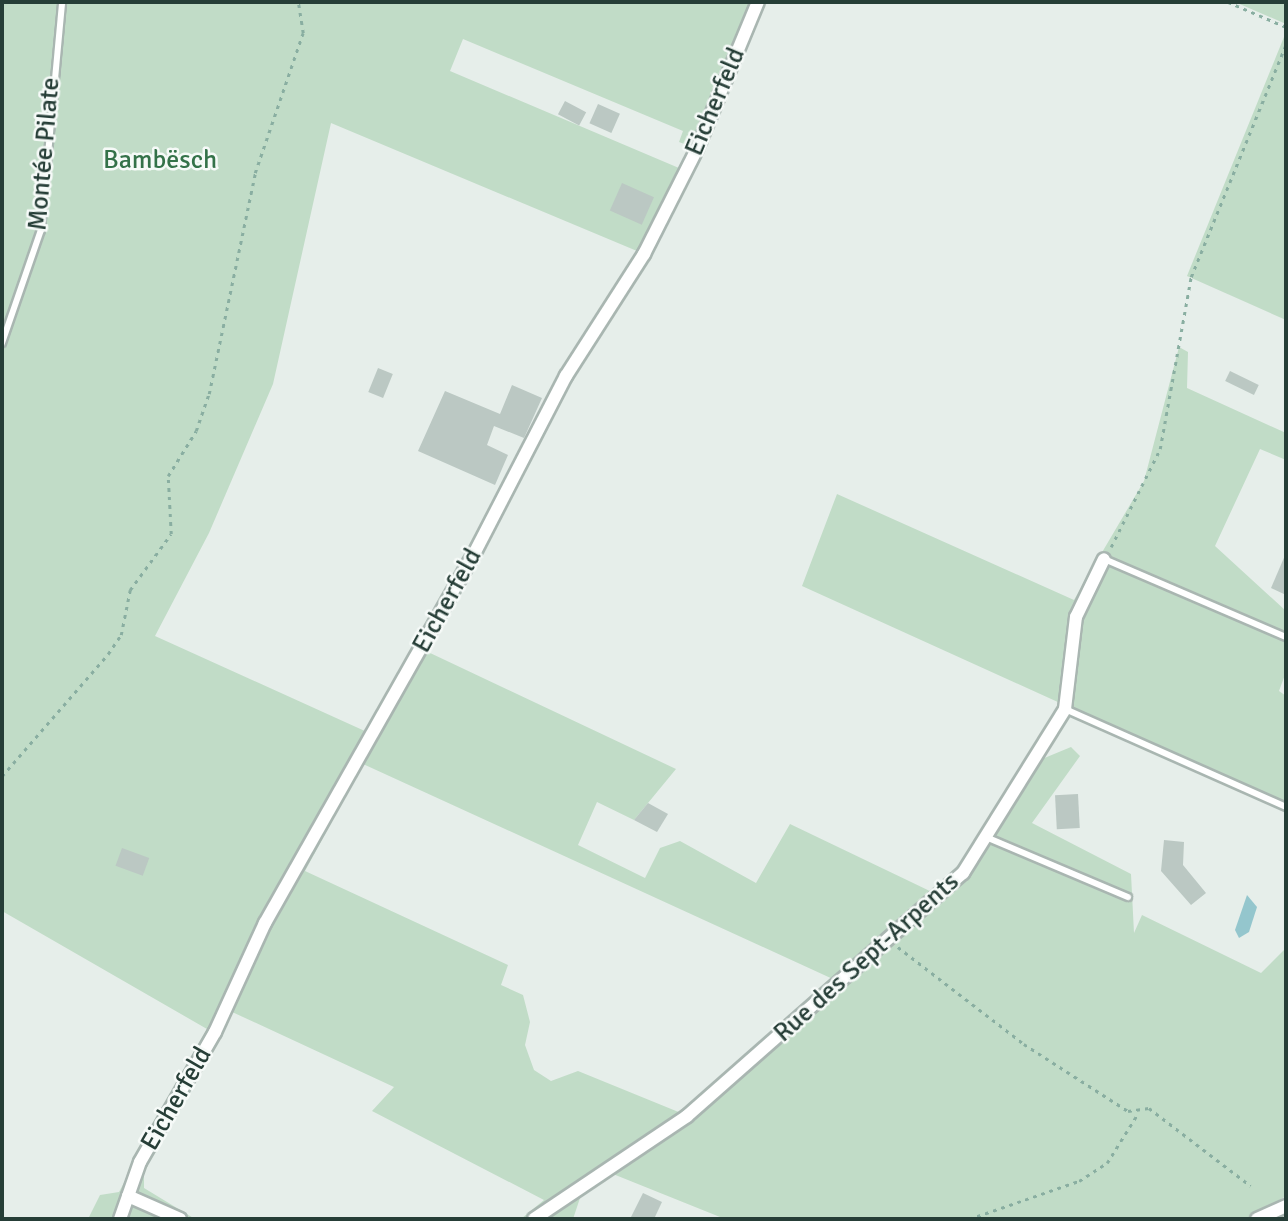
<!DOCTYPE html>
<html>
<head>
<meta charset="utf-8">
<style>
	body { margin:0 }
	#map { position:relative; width:1288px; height:1221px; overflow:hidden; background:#e6eeea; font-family:Signika,sans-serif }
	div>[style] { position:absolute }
	.green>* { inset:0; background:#c1dcc7 }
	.water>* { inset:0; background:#94c6cd }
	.building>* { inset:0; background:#bbc8c3; transform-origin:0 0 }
	.path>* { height:2.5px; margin-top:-1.25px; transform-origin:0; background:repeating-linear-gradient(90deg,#89aea1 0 3.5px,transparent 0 8.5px) }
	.roads { filter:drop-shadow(2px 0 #a9b6b1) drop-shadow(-2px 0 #a9b6b1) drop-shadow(0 2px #a9b6b1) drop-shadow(0 -2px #a9b6b1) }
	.service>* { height:6px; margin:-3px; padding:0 3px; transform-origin:3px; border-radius:3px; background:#fff }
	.minor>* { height:12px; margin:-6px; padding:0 6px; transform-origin:6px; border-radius:6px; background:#fff }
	span { translate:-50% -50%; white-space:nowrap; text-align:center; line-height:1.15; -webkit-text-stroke:5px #f6faf8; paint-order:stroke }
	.street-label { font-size:26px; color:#263e37 }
	.park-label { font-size:26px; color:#347249 }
	.frame { position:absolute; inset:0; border:4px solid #263e37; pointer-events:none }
</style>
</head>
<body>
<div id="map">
	<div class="green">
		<div style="clip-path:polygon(evenodd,2px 2px,765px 2px,699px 160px,650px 257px,568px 385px,428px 652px,676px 769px,634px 820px,597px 802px,578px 845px,645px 878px,660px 848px,680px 841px,756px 883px,790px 824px,934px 893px,959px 870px,1051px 727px,1060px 703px,802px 586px,837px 494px,1074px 600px,1144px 481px,1179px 347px,1188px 352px,1187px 388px,1286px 433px,1286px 460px,1260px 449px,1215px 546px,1286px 611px,1286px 672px,1279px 691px,1286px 696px,1286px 807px,1070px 711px,1042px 759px,1071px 747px,1080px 756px,1032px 823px,1131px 874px,1134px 933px,1142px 915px,1261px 973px,1286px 948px,1286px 1196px,1247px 1219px,725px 1219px,603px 1170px,585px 1183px,573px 1219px,521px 1219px,544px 1200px,372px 1111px,394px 1087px,230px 1011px,206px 1064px,144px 1163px,144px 1188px,195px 1219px,88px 1219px,100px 1195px,119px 1192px,207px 1029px,2px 911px,2px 2px,463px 39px,683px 131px,679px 142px,697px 149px,686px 171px,450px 71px,463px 39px,2px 2px,331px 123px,637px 251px,560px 373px,565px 376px,474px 554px,367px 732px,155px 636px,209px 533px,273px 384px,331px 123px,2px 2px,363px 764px,835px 980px,681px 1113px,578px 1071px,551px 1081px,534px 1070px,525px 1045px,530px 1022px,523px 995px,501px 985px,508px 965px,305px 871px,363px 764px)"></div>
		<div style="clip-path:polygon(1235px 2px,1286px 2px,1286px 24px)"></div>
		<div style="clip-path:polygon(1286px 32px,1286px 320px,1187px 276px)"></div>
	</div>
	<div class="water">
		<div style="clip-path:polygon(1247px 895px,1257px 907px,1249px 932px,1239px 938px,1235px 930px)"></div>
	</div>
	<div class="building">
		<div style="left:565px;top:101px;width:24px;height:15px;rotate:28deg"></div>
		<div style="left:598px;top:104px;width:24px;height:21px;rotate:24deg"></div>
		<div style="left:622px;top:183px;width:35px;height:30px;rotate:24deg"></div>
		<div style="left:378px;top:368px;width:16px;height:26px;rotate:22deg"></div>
		<div style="left:1230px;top:371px;width:32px;height:11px;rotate:26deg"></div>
		<div style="clip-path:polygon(512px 385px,542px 398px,524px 438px,494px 426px,487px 445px,508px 455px,495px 485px,418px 451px,445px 391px,500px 414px)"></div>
		<div style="clip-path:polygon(1286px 553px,1286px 595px,1271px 588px)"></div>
		<div style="left:1078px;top:794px;width:34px;height:23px;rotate:87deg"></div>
		<div style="clip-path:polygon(648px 803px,668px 814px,657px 832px,634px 820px)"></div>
		<div style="clip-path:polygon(1164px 840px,1184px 842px,1183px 865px,1206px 893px,1191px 905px,1161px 871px)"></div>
		<div style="left:122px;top:848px;width:29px;height:19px;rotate:20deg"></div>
		<div style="clip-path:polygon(643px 1193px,662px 1202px,654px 1219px,630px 1219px)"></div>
	</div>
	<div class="path">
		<div style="left:1228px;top:2px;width:63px;rotate:23.3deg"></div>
		<div style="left:1111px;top:547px;width:110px;rotate:-63.4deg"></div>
		<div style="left:1160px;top:449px;width:175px;rotate:-79.8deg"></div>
		<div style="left:1191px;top:277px;width:252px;rotate:-67.8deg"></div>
		<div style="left:2px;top:776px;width:162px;rotate:-49deg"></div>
		<div style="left:108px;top:654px;width:23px;rotate:-56deg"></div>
		<div style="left:121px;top:635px;width:46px;rotate:-78.7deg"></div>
		<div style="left:130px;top:590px;width:69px;rotate:-53.8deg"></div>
		<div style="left:171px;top:534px;width:58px;rotate:-93deg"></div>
		<div style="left:168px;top:476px;width:53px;rotate:-58.1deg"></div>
		<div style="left:196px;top:431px;width:39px;rotate:-71deg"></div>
		<div style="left:209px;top:394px;width:226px;rotate:-78.2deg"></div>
		<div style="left:255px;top:173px;width:148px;rotate:-71.1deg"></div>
		<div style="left:303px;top:33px;width:31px;rotate:-99deg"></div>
		<div style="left:898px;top:947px;width:159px;rotate:37.6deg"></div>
		<div style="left:1024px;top:1044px;width:124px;rotate:32.8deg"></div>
		<div style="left:1128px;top:1111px;width:21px;rotate:-8deg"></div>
		<div style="left:1149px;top:1108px;width:128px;rotate:37.4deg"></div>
		<div style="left:969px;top:1219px;width:116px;rotate:-19.1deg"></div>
		<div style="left:1079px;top:1181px;width:33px;rotate:-33deg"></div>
		<div style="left:1107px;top:1163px;width:57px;rotate:-58deg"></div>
	</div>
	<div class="roads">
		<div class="service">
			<div style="left:2px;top:343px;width:120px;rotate:-71deg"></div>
			<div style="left:41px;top:230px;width:229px;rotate:-84.7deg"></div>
			<div style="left:1104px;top:559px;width:198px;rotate:23.2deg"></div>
			<div style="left:1065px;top:709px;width:242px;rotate:23.9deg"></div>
			<div style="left:988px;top:838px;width:152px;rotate:22.9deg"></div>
		</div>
		<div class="minor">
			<div style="left:128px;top:1196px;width:57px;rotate:23.9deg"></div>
			<div style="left:120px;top:1219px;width:60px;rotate:-70.7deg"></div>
			<div style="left:140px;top:1162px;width:150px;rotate:-60deg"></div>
			<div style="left:215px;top:1032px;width:120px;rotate:-65.4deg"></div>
			<div style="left:265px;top:923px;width:422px;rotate:-60.5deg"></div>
			<div style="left:473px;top:556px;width:203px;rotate:-62.7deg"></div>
			<div style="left:566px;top:376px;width:145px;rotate:-57.4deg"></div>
			<div style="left:644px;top:254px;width:118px;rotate:-63.2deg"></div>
			<div style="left:697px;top:149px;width:159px;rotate:-67.5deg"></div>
			<div style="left:534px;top:1219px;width:184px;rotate:-33.9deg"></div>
			<div style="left:687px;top:1116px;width:368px;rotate:-41.4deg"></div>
			<div style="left:963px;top:873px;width:193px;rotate:-58.1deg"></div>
			<div style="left:1065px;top:709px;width:93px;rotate:-83.2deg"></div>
			<div style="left:1076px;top:617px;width:64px;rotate:-64.2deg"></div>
			<div style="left:1257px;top:1219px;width:32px;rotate:-24deg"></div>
		</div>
	</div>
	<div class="street-label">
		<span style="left:716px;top:102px;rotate:-67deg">Eicherfeld</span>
		<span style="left:45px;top:154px;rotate:-85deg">Montée Pilate</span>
		<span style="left:448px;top:601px;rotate:-61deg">Eicherfeld</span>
		<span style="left:867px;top:958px;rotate:-42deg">Rue des Sept-Arpents</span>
		<span style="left:177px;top:1099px;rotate:-60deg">Eicherfeld</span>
	</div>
	<div class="park-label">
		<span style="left:160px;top:161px">Bambësch</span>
	</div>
	<div class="frame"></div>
</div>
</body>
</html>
